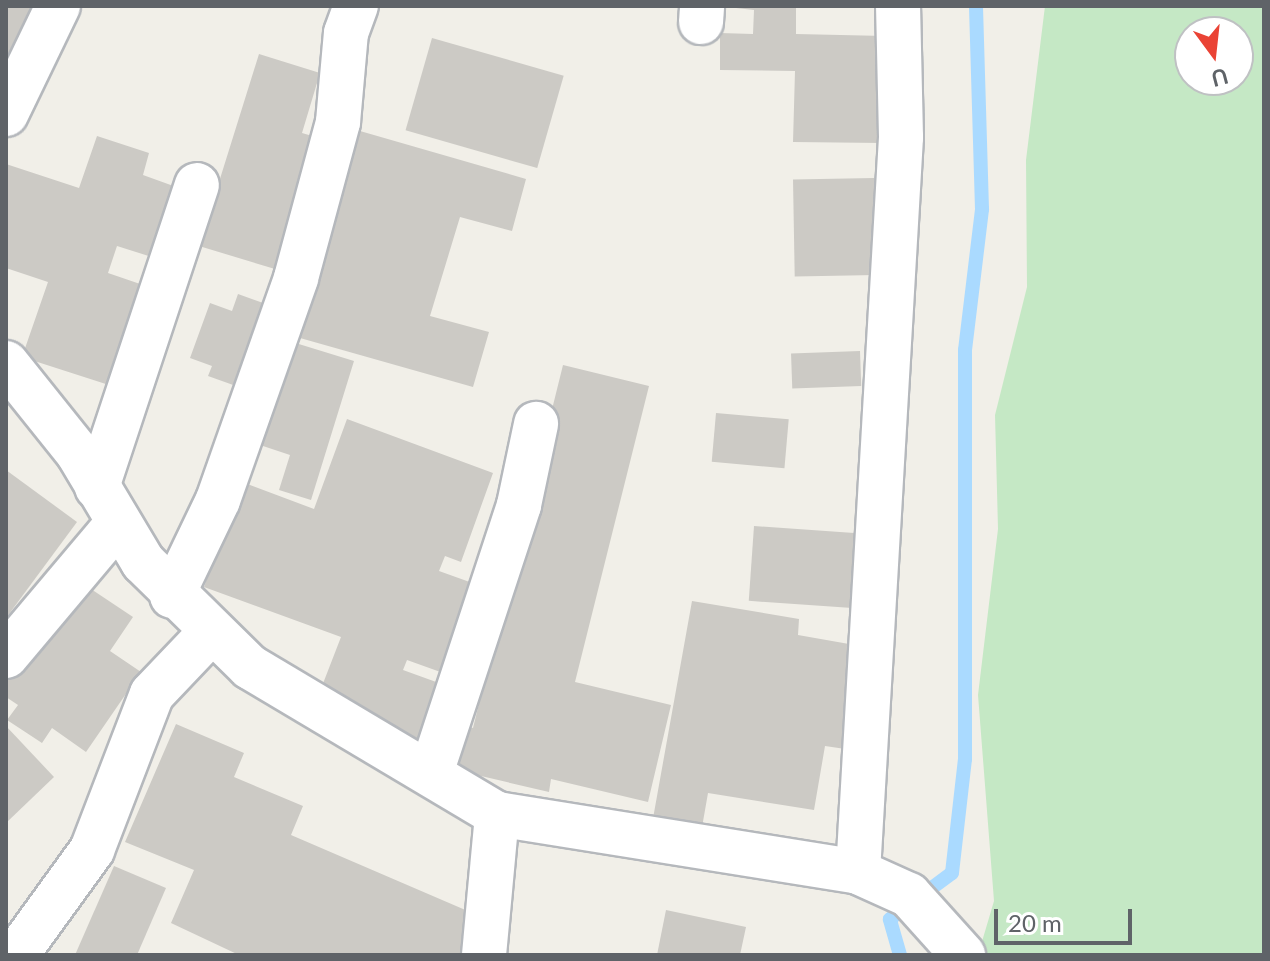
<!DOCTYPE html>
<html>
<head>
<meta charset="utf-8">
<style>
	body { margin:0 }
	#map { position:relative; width:1270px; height:961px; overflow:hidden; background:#f1efe8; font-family:Lato,sans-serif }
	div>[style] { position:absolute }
	.green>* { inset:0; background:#c5e8c5 }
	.stream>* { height:14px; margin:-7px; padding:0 7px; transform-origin:7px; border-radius:7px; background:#aadaff }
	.building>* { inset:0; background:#cccac5; transform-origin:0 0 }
	.roads { filter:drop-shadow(2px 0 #b5b8bc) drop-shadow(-2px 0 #b5b8bc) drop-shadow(0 2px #b5b8bc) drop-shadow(0 -2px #b5b8bc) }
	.minor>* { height:44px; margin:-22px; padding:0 22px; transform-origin:22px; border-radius:22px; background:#fff }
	span { translate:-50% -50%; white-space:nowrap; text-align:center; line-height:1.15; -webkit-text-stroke:7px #fff; paint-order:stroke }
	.frame { position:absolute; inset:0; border:8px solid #5f6368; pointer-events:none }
	.north { position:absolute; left:1174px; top:16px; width:80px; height:80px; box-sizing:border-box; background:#fff; border:2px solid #bfc1c3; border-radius:50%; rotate:165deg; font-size:22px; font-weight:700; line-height:32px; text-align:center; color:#5f6368 }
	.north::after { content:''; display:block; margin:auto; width:28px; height:36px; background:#ea4335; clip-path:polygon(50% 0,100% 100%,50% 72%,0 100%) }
	.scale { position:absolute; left:994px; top:909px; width:138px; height:36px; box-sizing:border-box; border:4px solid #5f6368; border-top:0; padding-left:10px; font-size:24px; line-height:28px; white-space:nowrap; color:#5f6368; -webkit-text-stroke:6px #fff; paint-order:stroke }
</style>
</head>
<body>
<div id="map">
	<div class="green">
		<div style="clip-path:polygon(evenodd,1045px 6px,1264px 6px,1264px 955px,978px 955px,994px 901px,978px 695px,998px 529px,995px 415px,1027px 287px,1026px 160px,1045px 6px,1190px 32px,1238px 32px,1238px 80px,1190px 80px,1190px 32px)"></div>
	</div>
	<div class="stream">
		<div style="left:900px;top:955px;width:37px;rotate:-106deg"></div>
		<div style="left:890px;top:919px;width:77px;rotate:-36.6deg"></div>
		<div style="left:952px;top:873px;width:115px;rotate:-83.5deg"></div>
		<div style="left:965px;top:759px;width:409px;rotate:-90deg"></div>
		<div style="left:965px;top:350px;width:142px;rotate:-83.1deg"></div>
		<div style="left:982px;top:209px;width:203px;rotate:-91.7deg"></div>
	</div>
	<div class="building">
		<div style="clip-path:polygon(6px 6px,40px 6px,6px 75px)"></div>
		<div style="clip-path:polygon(718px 6px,796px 6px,796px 34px,885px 36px,882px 143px,793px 142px,795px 71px,720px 70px,720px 33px,753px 34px,754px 10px)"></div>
		<div style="left:432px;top:38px;width:137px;height:96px;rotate:16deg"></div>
		<div style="clip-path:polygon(259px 54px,320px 73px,302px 133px,326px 140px,285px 272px,199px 246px)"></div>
		<div style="clip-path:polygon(360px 131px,526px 179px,512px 231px,460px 217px,430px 316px,489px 332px,473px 387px,300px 338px)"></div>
		<div style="clip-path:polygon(97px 136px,149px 153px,143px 175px,179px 188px,155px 258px,117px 246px,108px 273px,146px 286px,112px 386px,22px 357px,48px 282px,6px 268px,6px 164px,79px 188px)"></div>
		<div style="left:874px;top:178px;width:97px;height:81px;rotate:89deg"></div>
		<div style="clip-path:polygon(238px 294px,280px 309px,250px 391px,208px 376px,212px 366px,190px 358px,210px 303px,232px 311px)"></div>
		<div style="clip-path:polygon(289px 341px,354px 361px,311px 500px,279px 490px,290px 455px,257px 444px)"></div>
		<div style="left:860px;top:351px;width:35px;height:69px;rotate:88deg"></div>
		<div style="clip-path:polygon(563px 365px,649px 386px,575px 682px,671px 705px,648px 802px,551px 779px,549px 792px,451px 769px,461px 725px,473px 728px)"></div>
		<div style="left:716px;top:413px;width:73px;height:49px;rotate:5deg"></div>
		<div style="clip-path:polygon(347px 419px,493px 473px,461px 562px,445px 556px,439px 571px,478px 585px,446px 674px,407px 660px,403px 670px,450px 687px,426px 751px,317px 699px,341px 637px,204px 587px,242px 482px,314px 509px)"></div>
		<div style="clip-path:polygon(6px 470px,77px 522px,6px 618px)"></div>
		<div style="left:754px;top:526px;width:111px;height:75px;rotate:4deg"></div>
		<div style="clip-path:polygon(88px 587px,133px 617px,110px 651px,141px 672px,86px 752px,52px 728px,42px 743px,7px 720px,18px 705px,6px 697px,6px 682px,54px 612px,65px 620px)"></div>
		<div style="clip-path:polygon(692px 601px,799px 619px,798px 635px,866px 647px,859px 751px,825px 746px,814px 810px,708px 793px,701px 833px,652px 824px)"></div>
		<div style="clip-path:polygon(176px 724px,244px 753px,234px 777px,303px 806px,291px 835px,484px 918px,468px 955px,239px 955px,171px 923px,194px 870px,125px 842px)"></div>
		<div style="clip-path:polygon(6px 726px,54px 777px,6px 823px)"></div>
		<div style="clip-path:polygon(114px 866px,166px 888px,137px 955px,75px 955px)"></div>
		<div style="clip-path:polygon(666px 910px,746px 927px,740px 955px,657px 955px)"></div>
	</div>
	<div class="roads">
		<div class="minor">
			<div style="left:701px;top:22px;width:16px;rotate:-86deg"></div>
			<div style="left:6px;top:114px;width:120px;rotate:-64.3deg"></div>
			<div style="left:6px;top:363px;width:115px;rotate:51.3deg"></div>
			<div style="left:78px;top:453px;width:127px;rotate:59.2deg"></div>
			<div style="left:143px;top:562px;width:150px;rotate:44.5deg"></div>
			<div style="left:250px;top:667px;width:287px;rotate:30.8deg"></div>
			<div style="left:497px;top:814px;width:366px;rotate:9.1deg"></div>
			<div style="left:858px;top:872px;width:56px;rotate:24.3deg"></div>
			<div style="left:909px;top:895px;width:81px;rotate:48deg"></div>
			<div style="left:97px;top:487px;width:318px;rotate:-71.7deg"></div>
			<div style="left:172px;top:596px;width:106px;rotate:-64.4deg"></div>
			<div style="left:218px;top:500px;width:235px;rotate:-70.6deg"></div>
			<div style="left:296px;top:278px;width:162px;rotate:-74.9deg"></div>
			<div style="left:338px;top:122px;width:89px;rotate:-84.9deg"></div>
			<div style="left:346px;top:33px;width:29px;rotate:-70deg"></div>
			<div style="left:6px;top:656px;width:172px;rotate:-49.9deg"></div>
			<div style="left:432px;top:770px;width:279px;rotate:-71.8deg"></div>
			<div style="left:519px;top:505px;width:83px;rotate:-78.1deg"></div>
			<div style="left:858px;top:872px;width:736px;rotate:-86.65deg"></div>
			<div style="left:901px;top:137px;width:131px;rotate:-91.3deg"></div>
			<div style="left:16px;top:955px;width:130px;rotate:-54.1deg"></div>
			<div style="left:92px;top:850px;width:167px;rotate:-69deg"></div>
			<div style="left:152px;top:694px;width:84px;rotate:-46.4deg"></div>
			<div style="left:484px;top:955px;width:142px;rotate:-84.7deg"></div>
		</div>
	</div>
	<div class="frame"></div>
	<div class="north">U</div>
	<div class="scale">20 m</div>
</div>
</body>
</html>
